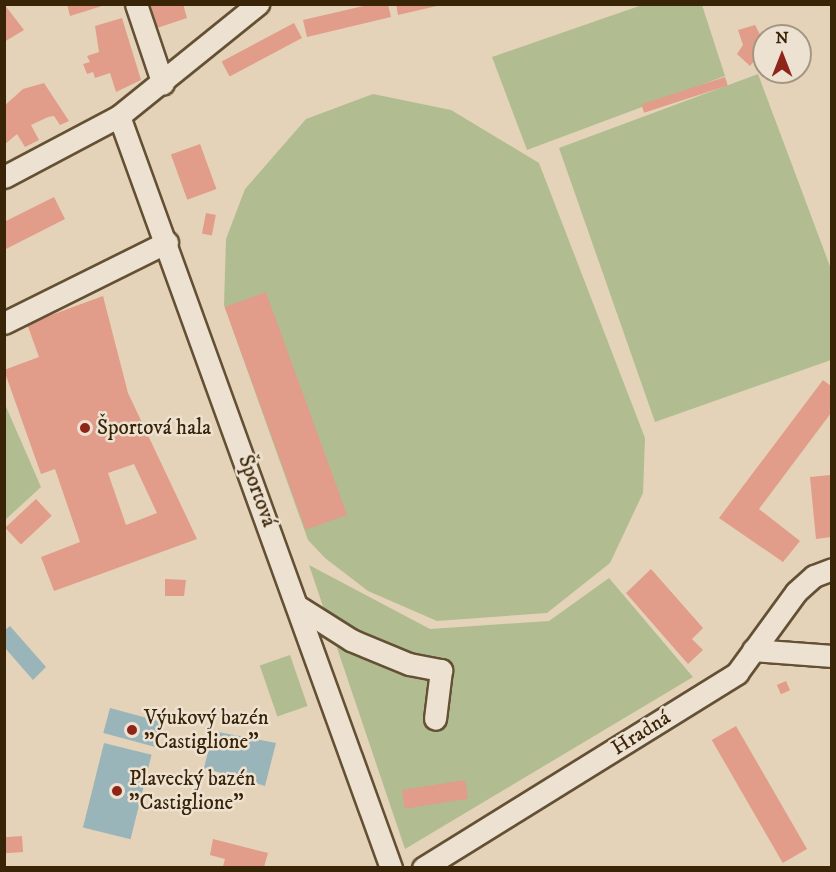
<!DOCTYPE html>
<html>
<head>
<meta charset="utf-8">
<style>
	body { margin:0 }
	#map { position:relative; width:836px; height:872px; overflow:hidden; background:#e4d3b8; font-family:"IM FELL DW Pica",serif }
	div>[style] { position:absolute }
	.green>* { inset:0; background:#b1bd91; transform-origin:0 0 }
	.water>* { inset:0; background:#9ab5ba; transform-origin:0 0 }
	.building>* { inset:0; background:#e19c8a; transform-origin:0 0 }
	.roads { filter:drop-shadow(2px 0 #645034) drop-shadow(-2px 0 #645034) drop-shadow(0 2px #645034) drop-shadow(0 -2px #645034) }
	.minor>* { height:21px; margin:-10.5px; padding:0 10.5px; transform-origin:10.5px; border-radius:10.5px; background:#ede2d1 }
	.dots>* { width:16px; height:16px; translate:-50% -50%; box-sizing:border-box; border:3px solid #ede2d1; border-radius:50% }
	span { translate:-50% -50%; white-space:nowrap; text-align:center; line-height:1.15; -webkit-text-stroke:5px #ede2d1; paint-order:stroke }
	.poi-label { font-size:21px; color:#392408 }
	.left { translate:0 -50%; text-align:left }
	.street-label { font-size:21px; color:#392408 }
	.frame { position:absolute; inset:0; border:6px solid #392408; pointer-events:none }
	.north { position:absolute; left:752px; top:24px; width:60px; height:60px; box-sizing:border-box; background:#ede2d1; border:2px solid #a59681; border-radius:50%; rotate:0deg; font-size:16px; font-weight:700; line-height:24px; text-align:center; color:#392408 }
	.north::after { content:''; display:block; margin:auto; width:21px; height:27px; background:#8f2418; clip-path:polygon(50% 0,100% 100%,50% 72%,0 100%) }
</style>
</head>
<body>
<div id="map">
	<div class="green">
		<div style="clip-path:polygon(642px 5px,702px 5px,725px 76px,527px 150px,492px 57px)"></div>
		<div style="clip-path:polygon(758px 74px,831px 269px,831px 360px,655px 422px,559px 148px)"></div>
		<div style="clip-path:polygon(373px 94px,451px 110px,539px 163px,645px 438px,643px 493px,610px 563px,547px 613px,437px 621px,368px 591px,325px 558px,308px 540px,224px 305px,226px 239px,245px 189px,306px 119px)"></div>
		<div style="clip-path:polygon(4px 402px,41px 487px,5px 520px,4px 520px)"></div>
		<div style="clip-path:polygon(309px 565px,430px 629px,549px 621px,609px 578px,693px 677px,405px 849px)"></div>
		<div style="left:290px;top:655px;width:54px;height:32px;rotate:71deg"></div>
	</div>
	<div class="water">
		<div style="clip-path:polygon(10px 626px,46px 667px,33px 680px,5px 648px,5px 630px)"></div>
		<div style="left:110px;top:708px;width:55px;height:26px;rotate:15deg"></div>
		<div style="clip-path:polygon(213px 731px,276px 743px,265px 786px,204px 768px)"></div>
		<div style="left:104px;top:743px;width:49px;height:87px;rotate:14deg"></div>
	</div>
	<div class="building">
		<div style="clip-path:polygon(4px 4px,24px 30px,4px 42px)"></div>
		<div style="clip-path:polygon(67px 4px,105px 4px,105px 5px,70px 16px)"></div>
		<div style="clip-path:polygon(150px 4px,183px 4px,187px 18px,157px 28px)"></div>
		<div style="clip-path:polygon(372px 4px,388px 4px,391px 17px,307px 37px,303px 20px)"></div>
		<div style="clip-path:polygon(396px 4px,441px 4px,441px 5px,398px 15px)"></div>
		<div style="clip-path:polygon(122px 18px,141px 80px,116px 92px,110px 73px,95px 78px,93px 72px,87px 74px,83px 64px,90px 62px,87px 56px,99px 52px,95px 26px)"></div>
		<div style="left:294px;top:23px;width:17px;height:82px;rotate:62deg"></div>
		<div style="clip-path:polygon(755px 25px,764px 42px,764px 61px,756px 59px,750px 66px,737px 54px,743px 45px,738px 30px)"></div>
		<div style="left:725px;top:77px;width:9px;height:88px;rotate:72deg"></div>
		<div style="clip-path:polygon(44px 83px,69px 121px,60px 125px,54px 116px,48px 117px,31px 125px,39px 140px,25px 147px,17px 134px,4px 145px,4px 106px,23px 89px)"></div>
		<div style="left:200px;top:144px;width:48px;height:31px;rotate:70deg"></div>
		<div style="clip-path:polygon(54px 197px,65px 219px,4px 250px,4px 222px)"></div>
		<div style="left:206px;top:213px;width:10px;height:21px;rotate:11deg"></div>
		<div style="left:266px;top:292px;width:237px;height:44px;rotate:70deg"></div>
		<div style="clip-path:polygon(evenodd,103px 296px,128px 393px,197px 539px,54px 591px,41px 557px,80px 542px,55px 469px,41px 474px,4px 370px,39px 357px,27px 324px,103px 296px,134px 464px,157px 513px,126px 525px,108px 473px,134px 464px)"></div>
		<div style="clip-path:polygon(823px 380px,831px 386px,831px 413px,759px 509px,800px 541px,783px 562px,719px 518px)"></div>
		<div style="clip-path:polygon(831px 475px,831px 537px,816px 539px,810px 477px)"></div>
		<div style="left:36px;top:499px;width:23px;height:42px;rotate:47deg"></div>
		<div style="clip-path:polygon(651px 569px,703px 628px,692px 639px,703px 650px,688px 664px,626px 593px)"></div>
		<div style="clip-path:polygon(165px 579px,186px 580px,184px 596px,165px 596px)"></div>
		<div style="left:786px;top:681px;width:10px;height:10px;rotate:66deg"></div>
		<div style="left:736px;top:726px;width:142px;height:28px;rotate:60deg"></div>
		<div style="left:465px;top:780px;width:19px;height:64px;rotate:81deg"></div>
		<div style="left:22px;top:836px;width:16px;height:18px;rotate:86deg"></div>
		<div style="clip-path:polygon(213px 839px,268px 853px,264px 867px,223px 867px,225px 859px,210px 855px)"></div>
	</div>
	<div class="roads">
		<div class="minor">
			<div style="left:136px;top:4px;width:84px;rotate:71.4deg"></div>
			<div style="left:119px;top:116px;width:800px;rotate:70.11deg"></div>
			<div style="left:4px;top:177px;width:130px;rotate:-27.9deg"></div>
			<div style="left:119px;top:116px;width:179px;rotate:-38.9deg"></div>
			<div style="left:4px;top:323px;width:182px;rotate:-26.4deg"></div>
			<div style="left:299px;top:607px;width:62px;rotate:32.4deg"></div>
			<div style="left:351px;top:640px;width:63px;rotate:22.5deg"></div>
			<div style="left:409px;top:664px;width:33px;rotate:11deg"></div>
			<div style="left:441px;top:670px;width:49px;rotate:97deg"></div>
			<div style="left:753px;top:650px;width:79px;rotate:4.3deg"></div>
			<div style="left:423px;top:868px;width:370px;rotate:-31.8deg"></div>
			<div style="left:737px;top:673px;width:100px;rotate:-53.9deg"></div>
			<div style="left:796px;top:592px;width:24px;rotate:-42deg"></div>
			<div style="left:814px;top:576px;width:19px;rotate:-21deg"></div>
		</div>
	</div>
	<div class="dots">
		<div style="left:85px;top:428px;background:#8f2418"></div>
		<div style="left:132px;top:730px;background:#8f2418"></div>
		<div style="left:117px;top:791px;background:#8f2418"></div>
	</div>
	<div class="poi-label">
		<span class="left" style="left:97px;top:428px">Športová hala</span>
		<span class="left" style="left:144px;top:730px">Výukový bazén<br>"Castiglione"</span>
		<span class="left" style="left:129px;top:791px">Plavecký bazén<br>"Castiglione"</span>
	</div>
	<div class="street-label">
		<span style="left:257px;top:491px;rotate:70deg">Športová</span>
		<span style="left:641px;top:733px;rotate:-32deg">Hradná</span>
	</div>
	<div class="frame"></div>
	<div class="north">N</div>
</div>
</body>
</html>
